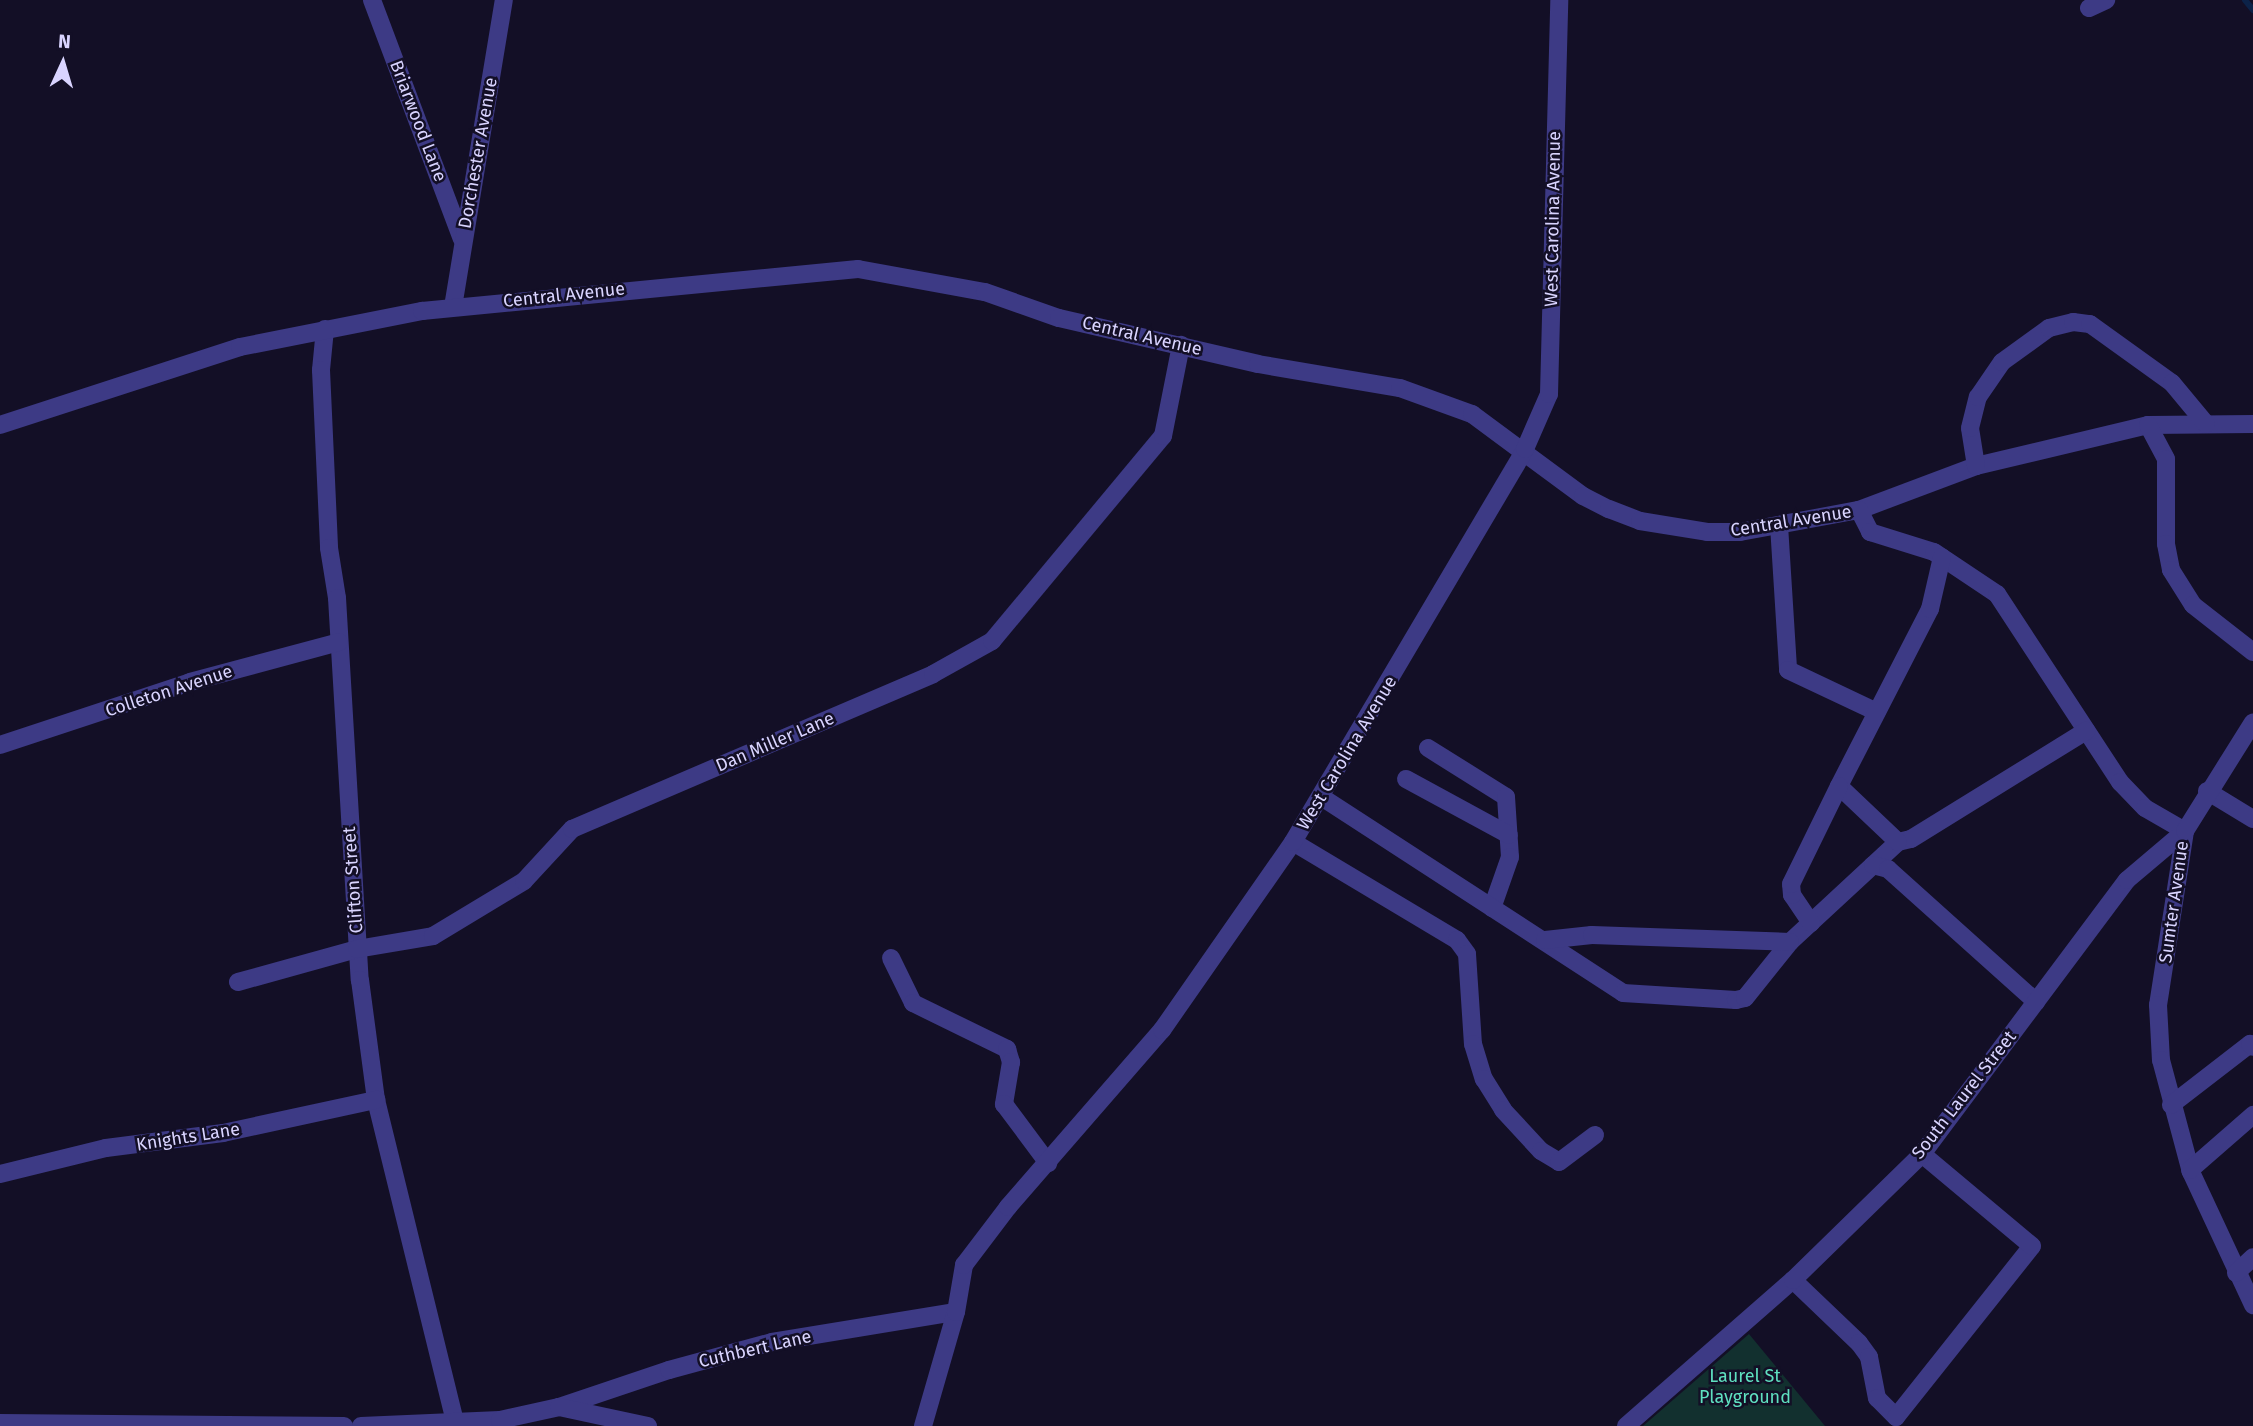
<!DOCTYPE html>
<html>
<head>
<meta charset="utf-8">
<style>
	body { margin:0 }
	#map { position:relative; width:2253px; height:1426px; overflow:hidden; background:#130f26; font-family:"Fira Sans",sans-serif }
	div>[style] { position:absolute }
	.green>* { inset:0; background:#12302f }
	.stream>* { height:6px; margin:-3px; padding:0 3px; transform-origin:3px; border-radius:3px; background:#0c2248 }
	.minor>* { height:18px; margin:-9px; padding:0 9px; transform-origin:9px; border-radius:9px; background:#3d3a85 }
	span { translate:-50% -50%; white-space:nowrap; text-align:center; line-height:1.15; -webkit-text-stroke:5px #130f26; paint-order:stroke }
	.street-label { font-size:18px; color:#d9d4ff }
	.park-label { font-size:18px; color:#5fe0c0 }
	.north { position:absolute; left:28px; top:28px; width:70px; height:70px; -webkit-text-stroke:5px #130f26; paint-order:stroke; rotate:4deg; font-size:19px; font-weight:700; line-height:28px; text-align:center; color:#d9d4ff }
	.north::after { content:''; display:block; margin:auto; width:24px; height:32px; background:#d9d4ff; clip-path:polygon(50% 0,100% 100%,50% 72%,0 100%) }
</style>
</head>
<body>
<div id="map">
	<div class="green">
		<div style="clip-path:polygon(1749px 1334px,1825px 1426px,1643px 1426px)"></div>
	</div>
	<div class="stream">
		<div style="left:2245px;top:0;width:13px;rotate:51deg"></div>
	</div>
	<div class="minor">
		<div style="left:372px;top:0;width:255px;rotate:69.4deg"></div>
		<div style="left:2089px;top:8px;width:19px;rotate:-25deg"></div>
		<div style="left:453px;top:307px;width:311px;rotate:-80.6deg"></div>
		<div style="left:325px;top:329px;width:41px;rotate:95.6deg"></div>
		<div style="left:321px;top:370px;width:178px;rotate:87.4deg"></div>
		<div style="left:329px;top:548px;width:51px;rotate:80.9deg"></div>
		<div style="left:337px;top:598px;width:383px;rotate:86.6deg"></div>
		<div style="left:360px;top:980px;width:121px;rotate:82.4deg"></div>
		<div style="left:376px;top:1100px;width:332px;rotate:76.2deg"></div>
		<div style="left:0;top:425px;width:252px;rotate:-18deg"></div>
		<div style="left:240px;top:347px;width:186px;rotate:-11.2deg"></div>
		<div style="left:422px;top:311px;width:438px;rotate:-5.5deg"></div>
		<div style="left:858px;top:269px;width:129px;rotate:10.3deg"></div>
		<div style="left:985px;top:292px;width:78px;rotate:19.4deg"></div>
		<div style="left:1059px;top:318px;width:204px;rotate:13deg"></div>
		<div style="left:1258px;top:364px;width:144px;rotate:9.6deg"></div>
		<div style="left:1400px;top:388px;width:77px;rotate:19.9deg"></div>
		<div style="left:1472px;top:414px;width:138px;rotate:36.5deg"></div>
		<div style="left:1583px;top:496px;width:29px;rotate:27deg"></div>
		<div style="left:1609px;top:509px;width:33px;rotate:21deg"></div>
		<div style="left:1640px;top:521px;width:68px;rotate:9.3deg"></div>
		<div style="left:1707px;top:532px;width:33px"></div>
		<div style="left:1740px;top:532px;width:121px;rotate:-10.5deg"></div>
		<div style="left:1859px;top:510px;width:125px;rotate:-20.6deg"></div>
		<div style="left:1976px;top:466px;width:177px;rotate:-13.4deg"></div>
		<div style="left:2148px;top:425px;width:105px;rotate:-0.5deg"></div>
		<div style="left:2148px;top:425px;width:38px;rotate:62deg"></div>
		<div style="left:2166px;top:459px;width:85px;rotate:90deg"></div>
		<div style="left:2166px;top:544px;width:26px;rotate:79deg"></div>
		<div style="left:2171px;top:570px;width:41px;rotate:57.8deg"></div>
		<div style="left:2193px;top:605px;width:76px;rotate:38.1deg"></div>
		<div style="left:1976px;top:466px;width:38px;rotate:-99deg"></div>
		<div style="left:1970px;top:428px;width:32px;rotate:-76deg"></div>
		<div style="left:1978px;top:397px;width:42px;rotate:-55.6deg"></div>
		<div style="left:2002px;top:362px;width:58px;rotate:-35.9deg"></div>
		<div style="left:2049px;top:328px;width:25px;rotate:-14deg"></div>
		<div style="left:2073px;top:322px;width:17px;rotate:7deg"></div>
		<div style="left:2090px;top:324px;width:101px;rotate:35.7deg"></div>
		<div style="left:2172px;top:383px;width:53px;rotate:50.3deg"></div>
		<div style="left:1859px;top:510px;width:25px;rotate:63deg"></div>
		<div style="left:1870px;top:532px;width:67px;rotate:17.4deg"></div>
		<div style="left:1934px;top:552px;width:76px;rotate:33.7deg"></div>
		<div style="left:1997px;top:594px;width:225px;rotate:56.8deg"></div>
		<div style="left:2120px;top:782px;width:36px;rotate:46deg"></div>
		<div style="left:2145px;top:808px;width:46px;rotate:29.9deg"></div>
		<div style="left:2185px;top:831px;width:176px;rotate:98.8deg"></div>
		<div style="left:2158px;top:1005px;width:55px;rotate:86.9deg"></div>
		<div style="left:2161px;top:1060px;width:116px;rotate:75deg"></div>
		<div style="left:2191px;top:1172px;width:147px;rotate:65deg"></div>
		<div style="left:1779px;top:525px;width:145px;rotate:86.4deg"></div>
		<div style="left:1788px;top:670px;width:98px;rotate:25.3deg"></div>
		<div style="left:0;top:745px;width:200px;rotate:-18.3deg"></div>
		<div style="left:190px;top:682px;width:154px;rotate:-15deg"></div>
		<div style="left:1428px;top:748px;width:92px;rotate:32.1deg"></div>
		<div style="left:1506px;top:797px;width:60px;rotate:86.2deg"></div>
		<div style="left:1510px;top:857px;width:54px;rotate:109.4deg"></div>
		<div style="left:1406px;top:779px;width:117px;rotate:28.5deg"></div>
		<div style="left:2207px;top:791px;width:54px;rotate:31.3deg"></div>
		<div style="left:1323px;top:798px;width:358px;rotate:33deg"></div>
		<div style="left:1623px;top:993px;width:113px;rotate:3.5deg"></div>
		<div style="left:1736px;top:1000px;width:9px;rotate:-13deg"></div>
		<div style="left:1745px;top:998px;width:72px;rotate:-51.2deg"></div>
		<div style="left:1790px;top:942px;width:147px;rotate:-42.8deg"></div>
		<div style="left:1898px;top:842px;width:13px;rotate:-13deg"></div>
		<div style="left:1911px;top:839px;width:206px;rotate:-31.7deg"></div>
		<div style="left:1293px;top:842px;width:191px;rotate:30.9deg"></div>
		<div style="left:1457px;top:940px;width:17px;rotate:54deg"></div>
		<div style="left:1467px;top:954px;width:90px;rotate:86.2deg"></div>
		<div style="left:1473px;top:1044px;width:37px;rotate:73deg"></div>
		<div style="left:1484px;top:1079px;width:36px;rotate:58deg"></div>
		<div style="left:1503px;top:1110px;width:56px;rotate:47.2deg"></div>
		<div style="left:1541px;top:1151px;width:21px;rotate:31deg"></div>
		<div style="left:1559px;top:1162px;width:45px;rotate:-36.9deg"></div>
		<div style="left:1898px;top:842px;width:81px;rotate:-136.5deg"></div>
		<div style="left:1839px;top:786px;width:199px;rotate:-62.8deg"></div>
		<div style="left:1930px;top:609px;width:53px;rotate:-77deg"></div>
		<div style="left:1873px;top:865px;width:16px;rotate:15deg"></div>
		<div style="left:1888px;top:869px;width:199px;rotate:41.9deg"></div>
		<div style="left:1811px;top:923px;width:34px;rotate:-124deg"></div>
		<div style="left:1792px;top:895px;width:11px;rotate:-95deg"></div>
		<div style="left:1791px;top:884px;width:109px;rotate:-63.9deg"></div>
		<div style="left:1545px;top:940px;width:47px;rotate:-6.1deg"></div>
		<div style="left:1592px;top:935px;width:198px;rotate:2deg"></div>
		<div style="left:891px;top:958px;width:50px;rotate:63.9deg"></div>
		<div style="left:913px;top:1003px;width:105px;rotate:26.1deg"></div>
		<div style="left:1007px;top:1049px;width:14px;rotate:73deg"></div>
		<div style="left:1011px;top:1062px;width:43px;rotate:99.5deg"></div>
		<div style="left:1004px;top:1104px;width:74px;rotate:53.3deg"></div>
		<div style="left:238px;top:982px;width:123px;rotate:-15.5deg"></div>
		<div style="left:357px;top:949px;width:77px;rotate:-9.7deg"></div>
		<div style="left:433px;top:936px;width:106px;rotate:-31.1deg"></div>
		<div style="left:524px;top:881px;width:71px;rotate:-47.3deg"></div>
		<div style="left:572px;top:829px;width:393px;rotate:-23.2deg"></div>
		<div style="left:933px;top:674px;width:68px;rotate:-29.2deg"></div>
		<div style="left:992px;top:641px;width:267px;rotate:-50.2deg"></div>
		<div style="left:1163px;top:436px;width:93px;rotate:-78.8deg"></div>
		<div style="left:2171px;top:1105px;width:100px;rotate:-37.7deg"></div>
		<div style="left:2250px;top:1044px;width:4px;rotate:45deg"></div>
		<div style="left:2190px;top:1170px;width:84px;rotate:-41.1deg"></div>
		<div style="left:0;top:1174px;width:109px;rotate:-13.8deg"></div>
		<div style="left:106px;top:1148px;width:118px;rotate:-7.3deg"></div>
		<div style="left:223px;top:1133px;width:157px;rotate:-12.2deg"></div>
		<div style="left:2236px;top:1273px;width:23px;rotate:-43deg"></div>
		<div style="left:1793px;top:1280px;width:91px;rotate:43.7deg"></div>
		<div style="left:1859px;top:1343px;width:17px;rotate:54deg"></div>
		<div style="left:1869px;top:1357px;width:42px;rotate:79deg"></div>
		<div style="left:1877px;top:1398px;width:27px;rotate:45deg"></div>
		<div style="left:1896px;top:1417px;width:218px;rotate:-51.5deg"></div>
		<div style="left:2032px;top:1246px;width:143px;rotate:-140.1deg"></div>
		<div style="left:559px;top:1407px;width:116px;rotate:-18.6deg"></div>
		<div style="left:669px;top:1370px;width:107px;rotate:-15.2deg"></div>
		<div style="left:772px;top:1342px;width:186px;rotate:-9.3deg"></div>
		<div style="left:0;top:1423px;width:344px;rotate:0.5deg"></div>
		<div style="left:361px;top:1426px;width:139px;rotate:-2.5deg"></div>
		<div style="left:500px;top:1420px;width:60px;rotate:-12.4deg"></div>
		<div style="left:559px;top:1407px;width:91px;rotate:12.1deg"></div>
		<div style="left:923px;top:1426px;width:119px;rotate:-73.9deg"></div>
		<div style="left:956px;top:1312px;width:48px;rotate:-80.3deg"></div>
		<div style="left:964px;top:1265px;width:73px;rotate:-52.8deg"></div>
		<div style="left:1008px;top:1207px;width:235px;rotate:-49deg"></div>
		<div style="left:1162px;top:1030px;width:229px;rotate:-55.1deg"></div>
		<div style="left:1293px;top:842px;width:456px;rotate:-59.4deg"></div>
		<div style="left:1525px;top:449px;width:60px;rotate:-66.4deg"></div>
		<div style="left:1549px;top:394px;width:394px;rotate:-88.5deg"></div>
		<div style="left:1626px;top:1426px;width:222px;rotate:-41.2deg"></div>
		<div style="left:1793px;top:1280px;width:180px;rotate:-44.3deg"></div>
		<div style="left:1922px;top:1154px;width:342px;rotate:-53.2deg"></div>
		<div style="left:2127px;top:880px;width:76px;rotate:-40.2deg"></div>
		<div style="left:2185px;top:831px;width:128px;rotate:-58deg"></div>
	</div>
	<div class="street-label">
		<span style="left:418px;top:121px;rotate:69deg">Briarwood Lane</span>
		<span style="left:478px;top:153px;rotate:-80deg">Dorchester Avenue</span>
		<span style="left:1553px;top:219px;rotate:-89deg">West Carolina Avenue</span>
		<span style="left:564px;top:295px;rotate:-6deg">Central Avenue</span>
		<span style="left:1142px;top:336px;rotate:13deg">Central Avenue</span>
		<span style="left:1791px;top:521px;rotate:-9deg">Central Avenue</span>
		<span style="left:169px;top:691px;rotate:-18deg">Colleton Avenue</span>
		<span style="left:775px;top:742px;rotate:-23deg">Dan Miller Lane</span>
		<span style="left:1347px;top:753px;rotate:-59deg">West Carolina Avenue</span>
		<span style="left:353px;top:880px;rotate:-94deg">Clifton Street</span>
		<span style="left:2174px;top:902px;rotate:-82deg">Sumter Avenue</span>
		<span style="left:1964px;top:1095px;rotate:-52deg">South Laurel Street</span>
		<span style="left:188px;top:1137px;rotate:-9deg">Knights Lane</span>
		<span style="left:755px;top:1349px;rotate:-13deg">Cuthbert Lane</span>
	</div>
	<div class="park-label">
		<span style="left:1745px;top:1387px">Laurel St<br>Playground</span>
	</div>
	<div class="north">N</div>
</div>
</body>
</html>
